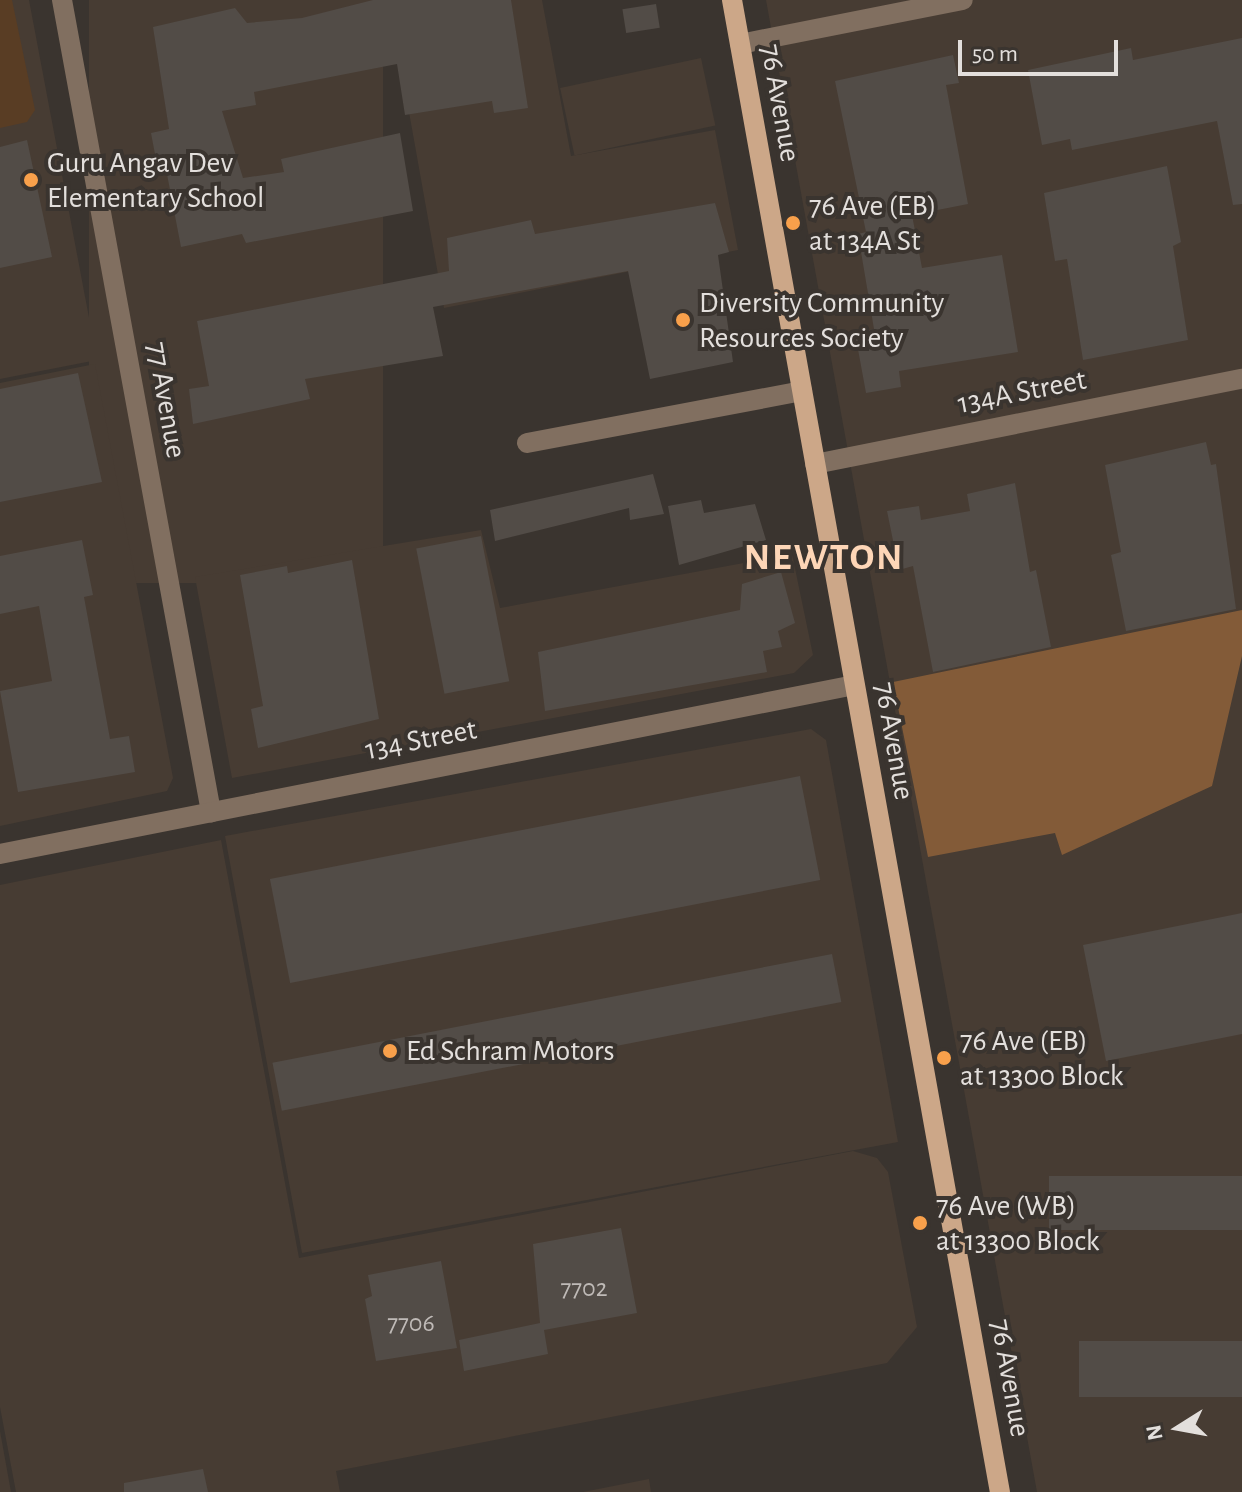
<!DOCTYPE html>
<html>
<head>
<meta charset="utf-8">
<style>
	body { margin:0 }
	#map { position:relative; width:1242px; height:1492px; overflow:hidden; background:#3a342f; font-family:"Alegreya Sans",sans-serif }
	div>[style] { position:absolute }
	.built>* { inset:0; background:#473c33; transform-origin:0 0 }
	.green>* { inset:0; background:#593d24 }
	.forest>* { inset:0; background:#835b38 }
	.building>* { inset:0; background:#524c47; transform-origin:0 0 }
	.minor>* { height:20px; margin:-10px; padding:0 10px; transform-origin:10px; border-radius:10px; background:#816f60 }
	.major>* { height:20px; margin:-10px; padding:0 10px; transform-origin:10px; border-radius:10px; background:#cca788 }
	.dots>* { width:22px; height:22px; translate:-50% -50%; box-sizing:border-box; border:4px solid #3a342f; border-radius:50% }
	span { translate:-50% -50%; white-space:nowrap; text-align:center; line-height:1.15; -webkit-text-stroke:8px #3a342f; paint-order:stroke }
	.number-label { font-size:26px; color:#bfbab7 }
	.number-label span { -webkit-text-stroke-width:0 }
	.street-label { font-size:30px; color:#e3dfdc }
	.poi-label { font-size:30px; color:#e3dfdc }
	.left { translate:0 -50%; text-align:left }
	.district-label { font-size:38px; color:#fdd6b7; font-weight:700; letter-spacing:2px }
	.north { position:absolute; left:1138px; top:1388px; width:80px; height:80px; -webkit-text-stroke:6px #3a342f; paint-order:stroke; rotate:259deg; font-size:22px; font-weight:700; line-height:32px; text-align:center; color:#e3dfdc }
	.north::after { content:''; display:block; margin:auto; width:28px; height:36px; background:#e3dfdc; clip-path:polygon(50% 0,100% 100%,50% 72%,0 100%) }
	.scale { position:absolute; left:958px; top:40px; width:160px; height:36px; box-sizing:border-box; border:4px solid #e3dfdc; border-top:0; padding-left:10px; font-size:24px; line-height:28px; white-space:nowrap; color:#e3dfdc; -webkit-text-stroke:6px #3a342f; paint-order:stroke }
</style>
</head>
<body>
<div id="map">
	<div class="built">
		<div style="clip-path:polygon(0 0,29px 0,97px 360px,0 379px)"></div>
		<div style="left:89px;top:0;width:294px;height:583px"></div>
		<div style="clip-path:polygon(389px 0,542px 0,571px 156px,715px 130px,738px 250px,444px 308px)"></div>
		<div style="clip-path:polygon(766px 0,1242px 0,1242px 1492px,1037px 1492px)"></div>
		<div style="left:701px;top:58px;width:69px;height:144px;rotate:78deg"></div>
		<div style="clip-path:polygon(95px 364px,173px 778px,167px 791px,0 826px,0 383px)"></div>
		<div style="clip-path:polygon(481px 530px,500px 608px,792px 554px,813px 655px,794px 673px,232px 778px,195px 577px)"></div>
		<div style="clip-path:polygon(811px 729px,826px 740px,898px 1142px,302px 1253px,225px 836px)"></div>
		<div style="clip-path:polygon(221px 840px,299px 1258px,853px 1151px,877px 1158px,888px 1172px,917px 1327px,887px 1363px,336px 1471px,340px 1492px,16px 1492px,0 1407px,0 885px)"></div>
		<div style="clip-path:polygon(0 1431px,11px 1492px,0 1492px)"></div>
		<div style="clip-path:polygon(649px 1479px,651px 1492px,583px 1492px)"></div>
	</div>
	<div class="green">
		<div style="clip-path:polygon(0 0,12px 0,35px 110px,27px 122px,0 128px)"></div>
	</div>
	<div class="forest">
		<div style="clip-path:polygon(1242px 610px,1242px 656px,1212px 786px,1062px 855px,1055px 833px,928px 857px,893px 682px)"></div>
	</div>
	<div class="building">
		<div style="clip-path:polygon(373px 0,511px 0,528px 108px,494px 113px,492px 101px,405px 115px,397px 64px,254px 92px,256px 105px,222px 111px,243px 178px,284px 172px,281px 159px,400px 133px,413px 211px,246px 243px,242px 234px,181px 247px,166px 169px,158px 170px,151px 133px,169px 129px,153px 27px,235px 8px,247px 23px,302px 18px)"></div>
		<div style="left:656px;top:4px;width:24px;height:34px;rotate:81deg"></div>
		<div style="clip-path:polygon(1242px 38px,1242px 204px,1233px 205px,1217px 121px,1072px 150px,1070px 139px,1042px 145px,1028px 70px,1131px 48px,1133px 60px)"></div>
		<div style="clip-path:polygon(953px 55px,959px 83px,946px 85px,968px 204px,912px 215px,922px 268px,1002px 255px,1018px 352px,899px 371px,901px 387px,866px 393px,855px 333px,874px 329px,858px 234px,866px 232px,835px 81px)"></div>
		<div style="clip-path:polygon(27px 140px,52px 257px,0 268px,0 147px)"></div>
		<div style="clip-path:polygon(1167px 166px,1181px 242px,1173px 246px,1188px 340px,1083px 360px,1067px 259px,1055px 261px,1044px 193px)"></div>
		<div style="clip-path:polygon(715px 203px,729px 252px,718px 255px,733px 362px,650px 379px,628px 271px,433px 307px,443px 356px,305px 379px,310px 399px,193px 424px,189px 389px,209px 386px,197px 321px,449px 271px,447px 238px,531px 220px,535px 234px)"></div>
		<div style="clip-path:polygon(78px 373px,102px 482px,0 502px,0 389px)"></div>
		<div style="clip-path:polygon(1206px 442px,1211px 465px,1216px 464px,1236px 609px,1126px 631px,1111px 555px,1121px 552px,1105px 465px)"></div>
		<div style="clip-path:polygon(653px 474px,664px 514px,630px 520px,629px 508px,495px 541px,490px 510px)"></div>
		<div style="clip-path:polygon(1015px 483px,1030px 572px,1036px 570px,1051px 647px,933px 672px,913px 566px,899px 570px,887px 511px,919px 506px,921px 520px,970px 511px,967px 494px)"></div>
		<div style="clip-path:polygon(701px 500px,704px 513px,755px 504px,766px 540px,679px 565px,668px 506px)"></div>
		<div style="left:481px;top:536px;width:148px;height:66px;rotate:79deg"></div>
		<div style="clip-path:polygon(82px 540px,93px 595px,84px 597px,110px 739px,129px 736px,135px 772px,18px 792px,0 691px,52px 681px,39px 606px,0 614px,0 556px)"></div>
		<div style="clip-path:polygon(352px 560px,379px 719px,258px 748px,251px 709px,263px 706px,240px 575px,287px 566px,288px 573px)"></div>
		<div style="clip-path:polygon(781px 572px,795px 623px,778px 631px,782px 647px,763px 651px,767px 672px,545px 711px,538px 652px,740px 610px,742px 584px)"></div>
		<div style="left:800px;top:776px;width:106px;height:540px;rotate:79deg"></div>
		<div style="clip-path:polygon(1242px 913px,1242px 1034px,1106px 1061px,1083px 945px)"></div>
		<div style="left:832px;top:954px;width:49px;height:570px;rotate:79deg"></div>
		<div style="left:1242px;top:1176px;width:54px;height:193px;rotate:90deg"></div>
		<div style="clip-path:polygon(621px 1228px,637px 1313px,544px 1330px,548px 1354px,464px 1371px,459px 1340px,540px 1323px,533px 1244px)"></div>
		<div style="clip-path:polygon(441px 1261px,457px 1348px,376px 1361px,365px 1299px,372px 1296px,368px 1275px)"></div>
		<div style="left:1242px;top:1341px;width:56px;height:163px;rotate:90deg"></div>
		<div style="clip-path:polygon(203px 1469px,208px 1492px,124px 1492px,124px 1483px)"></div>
	</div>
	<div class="minor">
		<div style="left:62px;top:0;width:826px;rotate:79.6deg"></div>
		<div style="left:740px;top:44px;width:227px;rotate:-11.2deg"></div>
		<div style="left:527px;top:443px;width:280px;rotate:-10.7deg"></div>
		<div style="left:815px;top:464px;width:435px;rotate:-11.3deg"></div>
		<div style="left:0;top:854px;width:871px;rotate:-11.19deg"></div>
	</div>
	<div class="major">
		<div style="left:732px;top:0;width:1516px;rotate:79.82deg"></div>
	</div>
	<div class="dots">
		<div style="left:31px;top:180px;background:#f8a04b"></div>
		<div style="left:793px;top:223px;background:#f8a04b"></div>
		<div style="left:683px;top:320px;background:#f8a04b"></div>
		<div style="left:390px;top:1051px;background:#f8a04b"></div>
		<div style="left:944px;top:1058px;background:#f8a04b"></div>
		<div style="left:920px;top:1223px;background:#f8a04b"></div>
	</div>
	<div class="number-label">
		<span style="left:584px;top:1289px">7702</span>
		<span style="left:411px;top:1324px">7706</span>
	</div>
	<div class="street-label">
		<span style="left:780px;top:103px;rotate:80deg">76 Avenue</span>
		<span style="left:1022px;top:392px;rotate:-11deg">134A Street</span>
		<span style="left:166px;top:400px;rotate:80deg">77 Avenue</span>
		<span style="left:421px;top:740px;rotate:-11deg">134 Street</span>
		<span style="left:894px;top:741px;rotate:80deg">76 Avenue</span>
		<span style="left:1010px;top:1378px;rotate:80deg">76 Avenue</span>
	</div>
	<div class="poi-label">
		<span class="left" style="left:47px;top:180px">Guru Angav Dev<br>Elementary School</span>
		<span class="left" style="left:809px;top:223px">76 Ave (EB)<br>at 134A St</span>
		<span class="left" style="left:699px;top:320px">Diversity Community<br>Resources Society</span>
		<span class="left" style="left:960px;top:1058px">76 Ave (EB)<br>at 13300 Block</span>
		<span class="left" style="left:406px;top:1051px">Ed Schram Motors</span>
		<span class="left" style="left:936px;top:1223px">76 Ave (WB)<br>at 13300 Block</span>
	</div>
	<div class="district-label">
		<span style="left:824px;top:559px">NEWTON</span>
	</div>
	<div class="north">N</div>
	<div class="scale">50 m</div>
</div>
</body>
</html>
